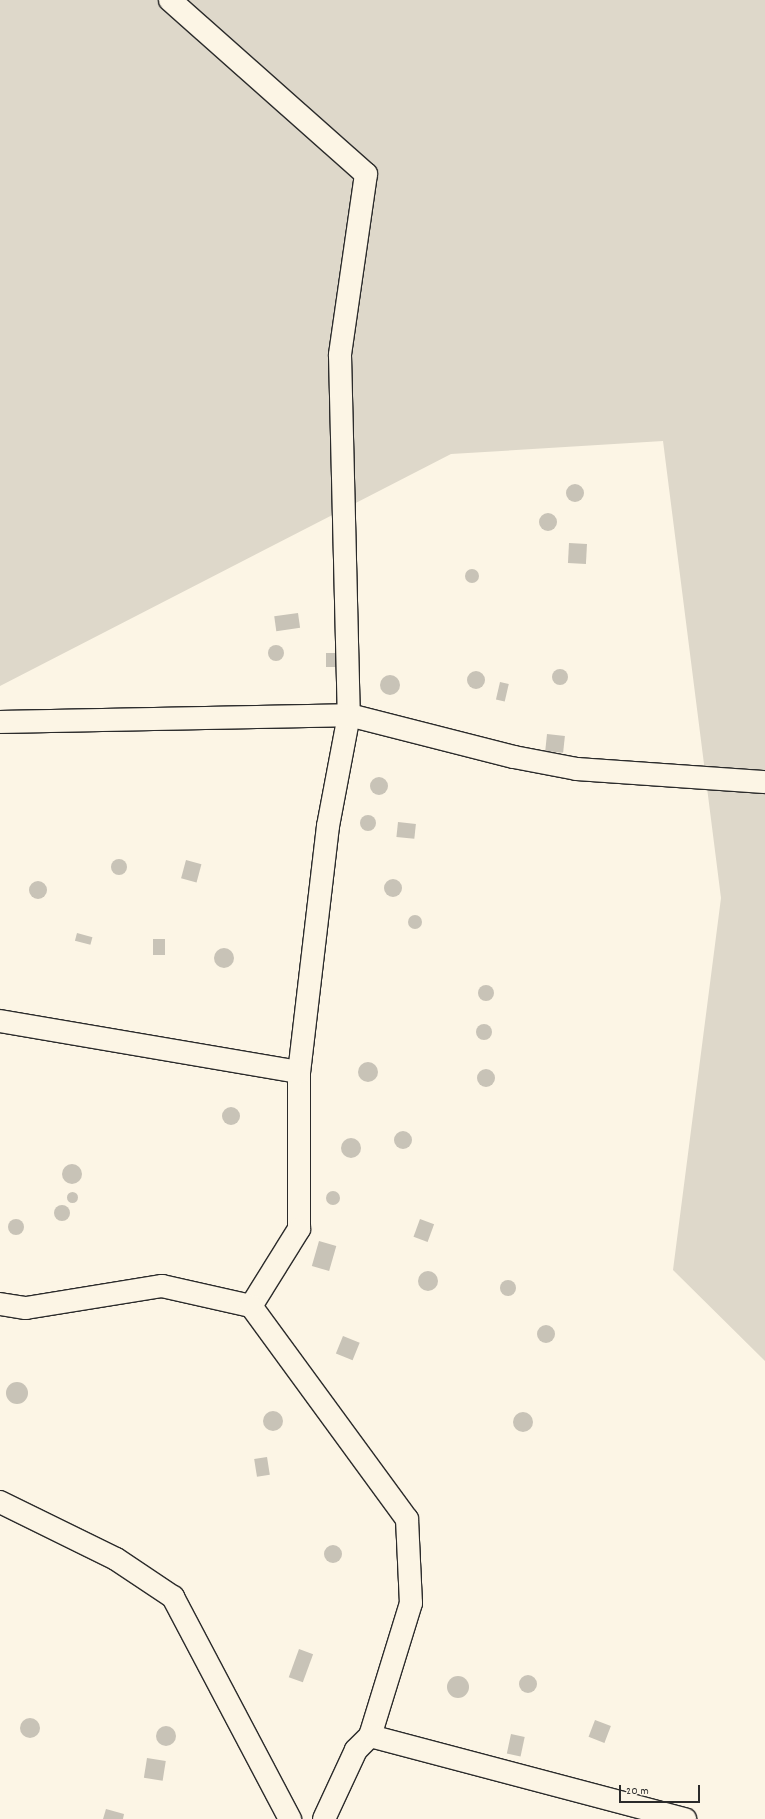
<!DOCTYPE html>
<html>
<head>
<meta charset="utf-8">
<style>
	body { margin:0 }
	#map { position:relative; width:765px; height:1819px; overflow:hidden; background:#fcf5e5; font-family:Dekko,sans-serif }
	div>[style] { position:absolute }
	.green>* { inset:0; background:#ded8ca }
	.building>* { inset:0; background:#c8c3b7; transform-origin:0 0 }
	.round { border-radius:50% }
	.roads { filter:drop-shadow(1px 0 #2b2b2b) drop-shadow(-1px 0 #2b2b2b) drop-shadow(0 1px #2b2b2b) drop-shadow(0 -1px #2b2b2b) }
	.street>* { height:22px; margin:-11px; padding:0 11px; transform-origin:11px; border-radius:11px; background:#fcf5e5 }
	span { translate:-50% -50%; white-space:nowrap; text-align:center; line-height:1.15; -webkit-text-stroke:3px #fcf5e5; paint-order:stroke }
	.scale { position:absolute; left:619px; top:1785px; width:81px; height:18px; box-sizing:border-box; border:2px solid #2b2b2b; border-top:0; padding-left:5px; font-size:12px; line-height:14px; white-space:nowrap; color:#2b2b2b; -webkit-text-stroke:3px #fcf5e5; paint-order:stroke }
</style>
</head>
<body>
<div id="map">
	<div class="green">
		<div style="clip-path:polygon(0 0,765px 0,765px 1361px,673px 1270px,721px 898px,663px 441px,451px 454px,0 686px)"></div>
	</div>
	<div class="building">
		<div class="round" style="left:566px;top:484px;width:18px;height:18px"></div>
		<div class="round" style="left:539px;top:513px;width:18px;height:18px"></div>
		<div style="left:569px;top:543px;width:18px;height:20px;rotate:3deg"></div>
		<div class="round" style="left:465px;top:569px;width:14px;height:14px"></div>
		<div style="left:298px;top:613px;width:15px;height:24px;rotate:82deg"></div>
		<div class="round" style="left:268px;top:645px;width:16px;height:16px"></div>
		<div style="left:326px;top:653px;width:11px;height:14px"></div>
		<div class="round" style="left:552px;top:669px;width:16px;height:16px"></div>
		<div class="round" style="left:467px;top:671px;width:18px;height:18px"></div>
		<div class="round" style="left:380px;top:675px;width:20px;height:20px"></div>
		<div style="left:500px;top:682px;width:9px;height:18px;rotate:13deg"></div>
		<div style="left:547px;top:734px;width:18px;height:17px;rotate:6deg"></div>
		<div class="round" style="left:370px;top:777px;width:18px;height:18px"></div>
		<div class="round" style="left:360px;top:815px;width:16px;height:16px"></div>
		<div style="left:398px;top:822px;width:18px;height:15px;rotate:6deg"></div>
		<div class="round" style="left:111px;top:859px;width:16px;height:16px"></div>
		<div style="left:186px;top:860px;width:16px;height:19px;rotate:15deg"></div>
		<div class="round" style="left:384px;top:879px;width:18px;height:18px"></div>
		<div class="round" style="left:29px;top:881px;width:18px;height:18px"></div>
		<div class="round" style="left:408px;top:915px;width:14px;height:14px"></div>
		<div style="left:77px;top:933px;width:16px;height:8px;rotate:15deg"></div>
		<div style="left:153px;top:939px;width:12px;height:16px"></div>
		<div class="round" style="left:214px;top:948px;width:20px;height:20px"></div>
		<div class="round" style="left:478px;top:985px;width:16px;height:16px"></div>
		<div class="round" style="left:476px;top:1024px;width:16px;height:16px"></div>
		<div class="round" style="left:358px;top:1062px;width:20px;height:20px"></div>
		<div class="round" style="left:477px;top:1069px;width:18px;height:18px"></div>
		<div class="round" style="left:222px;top:1107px;width:18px;height:18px"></div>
		<div class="round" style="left:394px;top:1131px;width:18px;height:18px"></div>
		<div class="round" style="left:341px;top:1138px;width:20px;height:20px"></div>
		<div class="round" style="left:62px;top:1164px;width:20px;height:20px"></div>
		<div class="round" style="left:326px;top:1191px;width:14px;height:14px"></div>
		<div class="round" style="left:66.5px;top:1191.5px;width:11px;height:11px"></div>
		<div class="round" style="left:54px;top:1205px;width:16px;height:16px"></div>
		<div class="round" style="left:8px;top:1219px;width:16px;height:16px"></div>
		<div style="left:420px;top:1219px;width:15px;height:19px;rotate:20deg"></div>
		<div style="left:319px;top:1241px;width:18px;height:26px;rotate:16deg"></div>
		<div class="round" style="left:418px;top:1271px;width:20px;height:20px"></div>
		<div class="round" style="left:500px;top:1280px;width:16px;height:16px"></div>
		<div class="round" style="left:537px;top:1325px;width:18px;height:18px"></div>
		<div style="left:343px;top:1336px;width:18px;height:19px;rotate:22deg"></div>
		<div class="round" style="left:6px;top:1382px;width:22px;height:22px"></div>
		<div class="round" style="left:263px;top:1411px;width:20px;height:20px"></div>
		<div class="round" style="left:513px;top:1412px;width:20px;height:20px"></div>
		<div style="left:267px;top:1457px;width:18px;height:13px;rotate:81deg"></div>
		<div class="round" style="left:324px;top:1545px;width:18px;height:18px"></div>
		<div style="left:299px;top:1649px;width:15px;height:30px;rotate:20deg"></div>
		<div class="round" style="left:519px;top:1675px;width:18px;height:18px"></div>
		<div class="round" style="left:447px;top:1676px;width:22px;height:22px"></div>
		<div class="round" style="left:20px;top:1718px;width:20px;height:20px"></div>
		<div style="left:595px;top:1720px;width:17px;height:18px;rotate:21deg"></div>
		<div class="round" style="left:156px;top:1726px;width:20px;height:20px"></div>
		<div style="left:511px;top:1734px;width:14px;height:20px;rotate:12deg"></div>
		<div style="left:147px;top:1758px;width:19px;height:20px;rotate:9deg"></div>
		<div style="clip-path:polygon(106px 1809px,124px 1814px,123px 1819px,103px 1819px)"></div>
	</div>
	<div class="roads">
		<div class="street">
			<div style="left:170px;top:0;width:262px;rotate:41.6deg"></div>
			<div style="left:366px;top:174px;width:183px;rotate:98.2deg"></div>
			<div style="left:340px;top:355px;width:360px;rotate:88.6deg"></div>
			<div style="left:349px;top:715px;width:113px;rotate:100.7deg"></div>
			<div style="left:328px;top:826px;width:248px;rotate:96.7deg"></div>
			<div style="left:299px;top:1072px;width:157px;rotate:90deg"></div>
			<div style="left:299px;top:1229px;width:91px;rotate:121.9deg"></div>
			<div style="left:0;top:722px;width:349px;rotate:-1.1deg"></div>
			<div style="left:349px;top:715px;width:170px;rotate:14.3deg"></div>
			<div style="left:514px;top:757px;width:64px;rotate:10.8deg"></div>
			<div style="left:577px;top:769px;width:188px;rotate:4deg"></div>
			<div style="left:0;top:1021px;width:303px;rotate:9.7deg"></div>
			<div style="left:0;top:1304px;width:26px;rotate:9deg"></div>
			<div style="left:26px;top:1308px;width:138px;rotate:-9.2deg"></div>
			<div style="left:162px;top:1286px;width:91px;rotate:12.7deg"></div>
			<div style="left:251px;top:1306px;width:264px;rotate:53.8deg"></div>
			<div style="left:407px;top:1519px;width:84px;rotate:87.3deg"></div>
			<div style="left:411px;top:1603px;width:139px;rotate:107.1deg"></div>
			<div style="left:370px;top:1736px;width:20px;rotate:135deg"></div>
			<div style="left:356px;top:1750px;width:76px;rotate:114.9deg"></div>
			<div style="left:0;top:1502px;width:129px;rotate:26.2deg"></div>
			<div style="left:116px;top:1559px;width:69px;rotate:33.7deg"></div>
			<div style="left:173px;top:1597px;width:251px;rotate:62.2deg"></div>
			<div style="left:370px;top:1736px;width:326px;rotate:14.8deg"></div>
		</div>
	</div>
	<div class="scale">20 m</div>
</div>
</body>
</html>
